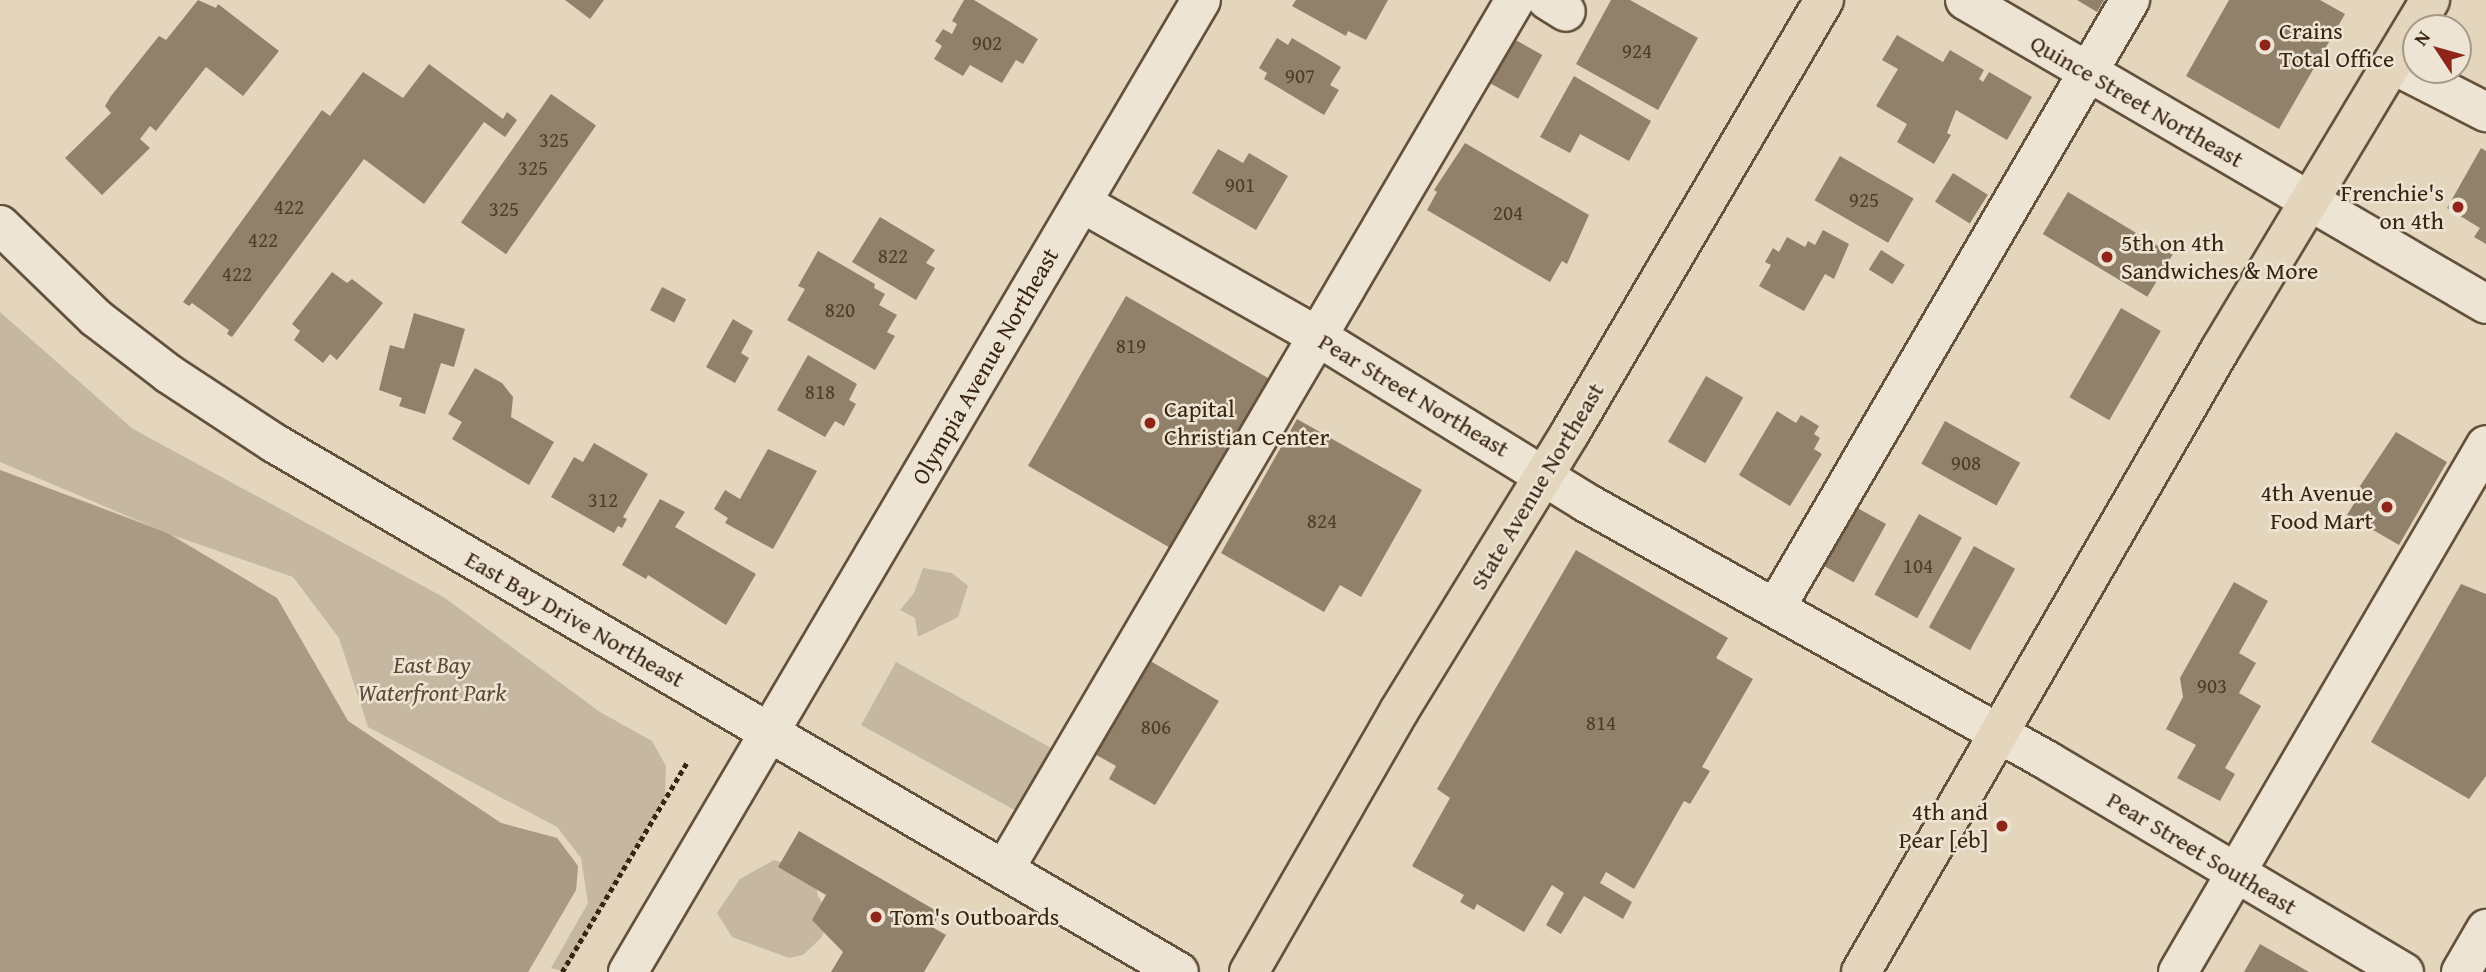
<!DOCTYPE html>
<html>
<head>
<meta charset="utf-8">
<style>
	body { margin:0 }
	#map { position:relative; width:2486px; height:972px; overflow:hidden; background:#e3d6bd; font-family:"Gentium Book Plus",serif }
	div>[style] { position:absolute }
	.green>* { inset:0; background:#c6b8a0; transform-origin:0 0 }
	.water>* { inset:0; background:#aa9a83 }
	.building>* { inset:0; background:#92816a; transform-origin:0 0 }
	.path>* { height:4.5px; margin-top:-2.25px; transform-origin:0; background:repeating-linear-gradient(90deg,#3a2511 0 5px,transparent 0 8.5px) }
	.roads { filter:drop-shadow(2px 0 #64513c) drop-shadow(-2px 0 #64513c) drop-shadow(0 2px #64513c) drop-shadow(0 -2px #64513c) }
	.minor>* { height:38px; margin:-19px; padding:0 19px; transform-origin:19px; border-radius:19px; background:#ede4d4 }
	.major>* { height:38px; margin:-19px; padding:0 19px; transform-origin:19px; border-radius:19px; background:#e3d6bd }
	.dots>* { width:19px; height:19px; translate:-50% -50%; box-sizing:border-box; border:4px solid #ede4d4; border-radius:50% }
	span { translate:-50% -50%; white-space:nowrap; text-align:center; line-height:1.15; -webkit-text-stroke:5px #ede4d4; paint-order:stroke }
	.number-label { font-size:21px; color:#503c27 }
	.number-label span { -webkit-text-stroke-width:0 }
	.poi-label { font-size:24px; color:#3a2511 }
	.left { translate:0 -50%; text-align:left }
	.right { translate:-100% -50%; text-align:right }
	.street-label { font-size:24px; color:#3a2511 }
	.park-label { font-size:24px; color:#5d4a35; font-style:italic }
	.north { position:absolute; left:2402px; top:14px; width:70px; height:70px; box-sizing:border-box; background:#ede4d4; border:2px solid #a59886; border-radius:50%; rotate:306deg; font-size:19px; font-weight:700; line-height:28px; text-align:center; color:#3a2511 }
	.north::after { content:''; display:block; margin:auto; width:24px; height:32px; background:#8f2418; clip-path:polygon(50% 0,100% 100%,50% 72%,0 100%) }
</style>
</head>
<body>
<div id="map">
	<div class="green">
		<div style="clip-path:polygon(0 312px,133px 429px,445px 598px,600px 712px,652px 741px,666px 766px,665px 798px,565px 972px,551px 968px,588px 903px,581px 858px,557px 827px,368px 727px,339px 638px,293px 577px,172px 535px,277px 598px,348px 721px,501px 823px,557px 838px,578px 866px,576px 890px,528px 972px,0 972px,0 470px,151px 526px,0 462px)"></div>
		<div style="clip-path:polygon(923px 568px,952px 573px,968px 586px,958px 617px,918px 637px,915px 618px,900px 610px,914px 593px)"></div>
		<div style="left:896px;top:662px;width:181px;height:72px;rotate:29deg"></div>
		<div style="clip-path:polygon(774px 860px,813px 872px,818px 896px,831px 918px,821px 938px,803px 955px,789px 958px,732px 937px,717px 913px,740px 879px)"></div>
	</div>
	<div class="water">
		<div style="clip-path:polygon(0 470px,167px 533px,277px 598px,348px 721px,501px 823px,557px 838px,578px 866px,576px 890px,528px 972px,0 972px)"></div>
	</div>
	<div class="building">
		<div style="clip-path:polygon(198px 0,216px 8px,218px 4px,279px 51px,243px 96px,206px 67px,156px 131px,150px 126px,140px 139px,150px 148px,102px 195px,65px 158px,111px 113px,105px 106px,111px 96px,159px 36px,166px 40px)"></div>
		<div style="clip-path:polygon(565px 0,604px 0,590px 19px)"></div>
		<div style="clip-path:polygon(964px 0,974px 0,1038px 39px,1023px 64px,1016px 60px,1002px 83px,970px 65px,963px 76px,934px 59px,942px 46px,935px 41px,943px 29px,952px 34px,957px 24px,952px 21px)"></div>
		<div style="clip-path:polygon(1296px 0,1388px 0,1366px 40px,1348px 31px,1346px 36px,1292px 6px)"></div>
		<div style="clip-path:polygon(1611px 0,1630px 0,1698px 38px,1658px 110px,1576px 64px)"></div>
		<div style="clip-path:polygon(2077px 0,2104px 0,2097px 12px)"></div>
		<div style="clip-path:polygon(2229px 0,2320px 0,2345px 14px,2279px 129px,2186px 76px)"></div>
		<div style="clip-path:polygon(1897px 35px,1943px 62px,1950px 50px,1984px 70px,1979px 79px,1983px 82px,1989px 72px,2032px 97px,2007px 140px,1956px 110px,1947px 133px,1951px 135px,1934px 164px,1897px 142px,1907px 124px,1876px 106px,1898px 69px,1882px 60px)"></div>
		<div style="left:1510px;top:37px;width:37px;height:50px;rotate:29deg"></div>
		<div style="clip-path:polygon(1277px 38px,1288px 45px,1292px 38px,1341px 67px,1330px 85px,1339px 90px,1324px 115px,1264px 79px,1267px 73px,1259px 68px)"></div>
		<div style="clip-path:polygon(429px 64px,503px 119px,507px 112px,517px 120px,505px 137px,484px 122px,424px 204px,364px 159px,232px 337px,227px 334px,229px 330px,192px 303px,189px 306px,183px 302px,322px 110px,330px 116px,363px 72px,403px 98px)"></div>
		<div style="clip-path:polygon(1574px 76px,1651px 121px,1629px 161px,1580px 134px,1570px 153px,1540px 137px)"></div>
		<div style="left:551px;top:94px;width:55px;height:157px;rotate:35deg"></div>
		<div style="clip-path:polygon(1465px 143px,1589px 215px,1567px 264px,1562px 261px,1550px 282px,1427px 210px,1437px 192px,1434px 190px)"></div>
		<div style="clip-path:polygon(2481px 148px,2486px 151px,2486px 244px,2474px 237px,2480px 228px,2447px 208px)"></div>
		<div style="clip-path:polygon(1218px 149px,1243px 163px,1249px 153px,1288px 176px,1256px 230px,1192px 193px)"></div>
		<div style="left:1840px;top:156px;width:85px;height:51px;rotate:30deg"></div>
		<div style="left:1953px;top:173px;width:41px;height:34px;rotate:32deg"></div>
		<div style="left:2068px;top:192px;width:122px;height:49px;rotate:31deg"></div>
		<div style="clip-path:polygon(880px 217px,935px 250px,926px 263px,935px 268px,916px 300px,852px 262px)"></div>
		<div style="clip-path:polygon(1823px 230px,1849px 244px,1834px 279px,1825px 274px,1804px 311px,1759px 286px,1771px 265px,1765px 262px,1773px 248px,1779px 252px,1787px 237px,1805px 247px,1808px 241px,1815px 245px)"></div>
		<div style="left:1881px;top:250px;width:28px;height:23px;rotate:32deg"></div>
		<div style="clip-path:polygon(818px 251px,875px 284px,874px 288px,885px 294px,879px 305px,897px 315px,887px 332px,895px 336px,875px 370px,787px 320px,805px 289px,798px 286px)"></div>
		<div style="clip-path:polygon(332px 272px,347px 283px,352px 279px,383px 303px,337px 360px,330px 354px,323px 363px,294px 340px,300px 331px,292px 324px)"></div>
		<div style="left:662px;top:287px;width:27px;height:26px;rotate:27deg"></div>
		<div style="left:1126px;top:296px;width:168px;height:196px;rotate:30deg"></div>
		<div style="left:2121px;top:308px;width:46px;height:103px;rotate:30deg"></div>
		<div style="clip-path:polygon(414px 313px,465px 329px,454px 367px,441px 363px,425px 414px,399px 406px,402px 398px,379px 390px,390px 345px,404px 349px)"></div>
		<div style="clip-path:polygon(733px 319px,753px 331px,741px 353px,749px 358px,735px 383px,706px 367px)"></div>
		<div style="clip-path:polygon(808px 355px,857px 384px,849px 400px,856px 404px,844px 426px,835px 421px,825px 437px,777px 410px)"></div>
		<div style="clip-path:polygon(475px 368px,502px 383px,513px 397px,511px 417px,554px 442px,529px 485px,452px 439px,462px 422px,448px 414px)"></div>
		<div style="left:1706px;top:376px;width:43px;height:76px;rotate:30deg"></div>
		<div style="clip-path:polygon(1777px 411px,1796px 423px,1801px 415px,1819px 426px,1814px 434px,1820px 438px,1814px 449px,1822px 454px,1790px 506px,1739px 475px)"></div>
		<div style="clip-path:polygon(1297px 419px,1422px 490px,1361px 597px,1340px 585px,1324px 612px,1221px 553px)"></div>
		<div style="left:1945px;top:421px;width:86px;height:49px;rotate:29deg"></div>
		<div style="clip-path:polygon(2396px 432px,2447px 462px,2399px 545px,2347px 515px,2358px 497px,2354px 495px)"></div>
		<div style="clip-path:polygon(594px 443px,648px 474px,623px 517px,627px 519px,622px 528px,618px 526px,614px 533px,551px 497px,574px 457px,583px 462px)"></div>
		<div style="clip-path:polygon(768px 449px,817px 471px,773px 549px,725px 523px,728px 518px,714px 509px,725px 490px,740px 499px)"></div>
		<div style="clip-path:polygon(660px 499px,685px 512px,675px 527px,756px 574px,726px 625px,648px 575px,646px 579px,622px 565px)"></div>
		<div style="left:1852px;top:505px;width:39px;height:67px;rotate:29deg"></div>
		<div style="left:1919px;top:514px;width:49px;height:92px;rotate:29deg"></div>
		<div style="left:1974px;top:546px;width:47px;height:93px;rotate:29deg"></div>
		<div style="clip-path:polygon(1576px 550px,1728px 638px,1716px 658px,1753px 679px,1702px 767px,1710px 771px,1690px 804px,1684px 801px,1634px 889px,1606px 872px,1600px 883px,1632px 902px,1623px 919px,1584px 896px,1561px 934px,1546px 925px,1564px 893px,1552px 885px,1524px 932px,1477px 904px,1474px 910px,1460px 902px,1464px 895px,1412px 866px,1450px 798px,1437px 789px)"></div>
		<div style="clip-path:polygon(2234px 582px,2268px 601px,2239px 653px,2256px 663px,2239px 693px,2261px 706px,2225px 768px,2235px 774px,2220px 801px,2177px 778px,2196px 745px,2166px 729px,2183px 697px,2180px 678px)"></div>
		<div style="clip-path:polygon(2461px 584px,2486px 594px,2486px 776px,2469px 799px,2371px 742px)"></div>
		<div style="clip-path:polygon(1147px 659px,1219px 701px,1155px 805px,1109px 779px,1116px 766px,1093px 753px)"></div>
		<div style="clip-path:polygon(799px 831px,940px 913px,932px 927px,946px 935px,924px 972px,831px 972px,843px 952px,812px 920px,826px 895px,778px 867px)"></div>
		<div style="clip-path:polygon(2260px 944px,2309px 972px,2244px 972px)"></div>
	</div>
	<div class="path">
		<div style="left:562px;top:972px;width:246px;rotate:-59.2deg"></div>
	</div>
	<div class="roads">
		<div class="minor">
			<div style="left:1547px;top:0;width:22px;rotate:32deg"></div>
			<div style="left:1965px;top:0;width:603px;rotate:30.26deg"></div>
			<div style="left:2392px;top:64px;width:106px;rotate:27.1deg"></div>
			<div style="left:1082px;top:203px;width:268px;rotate:29.5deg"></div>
			<div style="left:1315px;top:335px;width:317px;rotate:31.7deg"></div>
			<div style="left:1585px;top:502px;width:531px;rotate:29.22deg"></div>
			<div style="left:2048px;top:761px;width:414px;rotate:30.7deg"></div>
			<div style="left:0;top:225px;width:134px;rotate:44.1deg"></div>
			<div style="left:96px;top:318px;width:92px;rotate:37.5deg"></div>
			<div style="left:169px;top:374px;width:126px;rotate:33.3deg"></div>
			<div style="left:274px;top:443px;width:1048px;rotate:30.31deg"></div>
			<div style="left:1776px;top:607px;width:703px;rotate:-59.75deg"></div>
			<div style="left:1004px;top:870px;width:1009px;rotate:-59.57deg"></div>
			<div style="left:628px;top:972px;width:1128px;rotate:-59.48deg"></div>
			<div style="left:2178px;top:972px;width:610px;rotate:-59.7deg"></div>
			<div style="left:2461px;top:972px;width:50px;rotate:-59.8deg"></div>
		</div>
		<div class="major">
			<div style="left:1249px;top:972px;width:301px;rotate:-60.1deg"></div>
			<div style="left:1399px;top:711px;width:326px;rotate:-58.4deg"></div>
			<div style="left:1570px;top:433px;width:502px;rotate:-59.6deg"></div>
			<div style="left:1861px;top:972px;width:720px;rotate:-60.02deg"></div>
			<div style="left:2221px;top:348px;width:406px;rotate:-59deg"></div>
		</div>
	</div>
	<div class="dots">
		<div style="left:2265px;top:45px;background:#8f2418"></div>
		<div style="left:2458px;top:207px;background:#8f2418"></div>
		<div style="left:2107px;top:257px;background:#8f2418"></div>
		<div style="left:1150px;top:423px;background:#8f2418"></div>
		<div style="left:2387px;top:507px;background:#8f2418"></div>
		<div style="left:2002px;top:826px;background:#8f2418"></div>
		<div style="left:876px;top:917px;background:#8f2418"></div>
	</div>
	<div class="number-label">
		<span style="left:987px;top:43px">902</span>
		<span style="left:1637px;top:51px">924</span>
		<span style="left:1300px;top:76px">907</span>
		<span style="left:554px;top:140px">325</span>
		<span style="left:533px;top:168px">325</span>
		<span style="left:1240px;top:185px">901</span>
		<span style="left:1864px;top:200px">925</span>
		<span style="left:289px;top:207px">422</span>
		<span style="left:504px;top:209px">325</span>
		<span style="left:1508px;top:213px">204</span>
		<span style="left:263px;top:240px">422</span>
		<span style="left:893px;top:256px">822</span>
		<span style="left:237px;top:274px">422</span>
		<span style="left:840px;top:310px">820</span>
		<span style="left:1131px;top:346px">819</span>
		<span style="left:820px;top:392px">818</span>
		<span style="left:1966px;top:463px">908</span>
		<span style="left:603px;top:500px">312</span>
		<span style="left:1322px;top:521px">824</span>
		<span style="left:1918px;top:566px">104</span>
		<span style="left:2212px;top:686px">903</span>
		<span style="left:1601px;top:723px">814</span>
		<span style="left:1156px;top:727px">806</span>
	</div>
	<div class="poi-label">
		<span class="left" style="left:2279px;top:45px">Crains<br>Total Office</span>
		<span class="right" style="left:2444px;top:207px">Frenchie's<br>on 4th</span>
		<span class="left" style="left:2121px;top:257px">5th on 4th<br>Sandwiches &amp; More</span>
		<span class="left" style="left:1164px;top:423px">Capital<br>Christian Center</span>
		<span class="right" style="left:2373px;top:507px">4th Avenue<br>Food Mart</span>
		<span class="right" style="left:1988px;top:826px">4th and<br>Pear [eb]</span>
		<span class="left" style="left:890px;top:917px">Tom's Outboards</span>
	</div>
	<div class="street-label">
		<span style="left:2137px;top:101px;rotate:30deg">Quince Street Northeast</span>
		<span style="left:985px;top:366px;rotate:-60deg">Olympia Avenue Northeast</span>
		<span style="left:1414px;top:395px;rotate:31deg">Pear Street Northeast</span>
		<span style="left:1537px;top:486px;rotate:-59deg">State Avenue Northeast</span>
		<span style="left:575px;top:619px;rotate:30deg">East Bay Drive Northeast</span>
		<span style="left:2202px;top:853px;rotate:31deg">Pear Street Southeast</span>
	</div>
	<div class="park-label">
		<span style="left:432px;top:679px">East Bay<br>Waterfront Park</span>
	</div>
	<div class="north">N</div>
</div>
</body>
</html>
